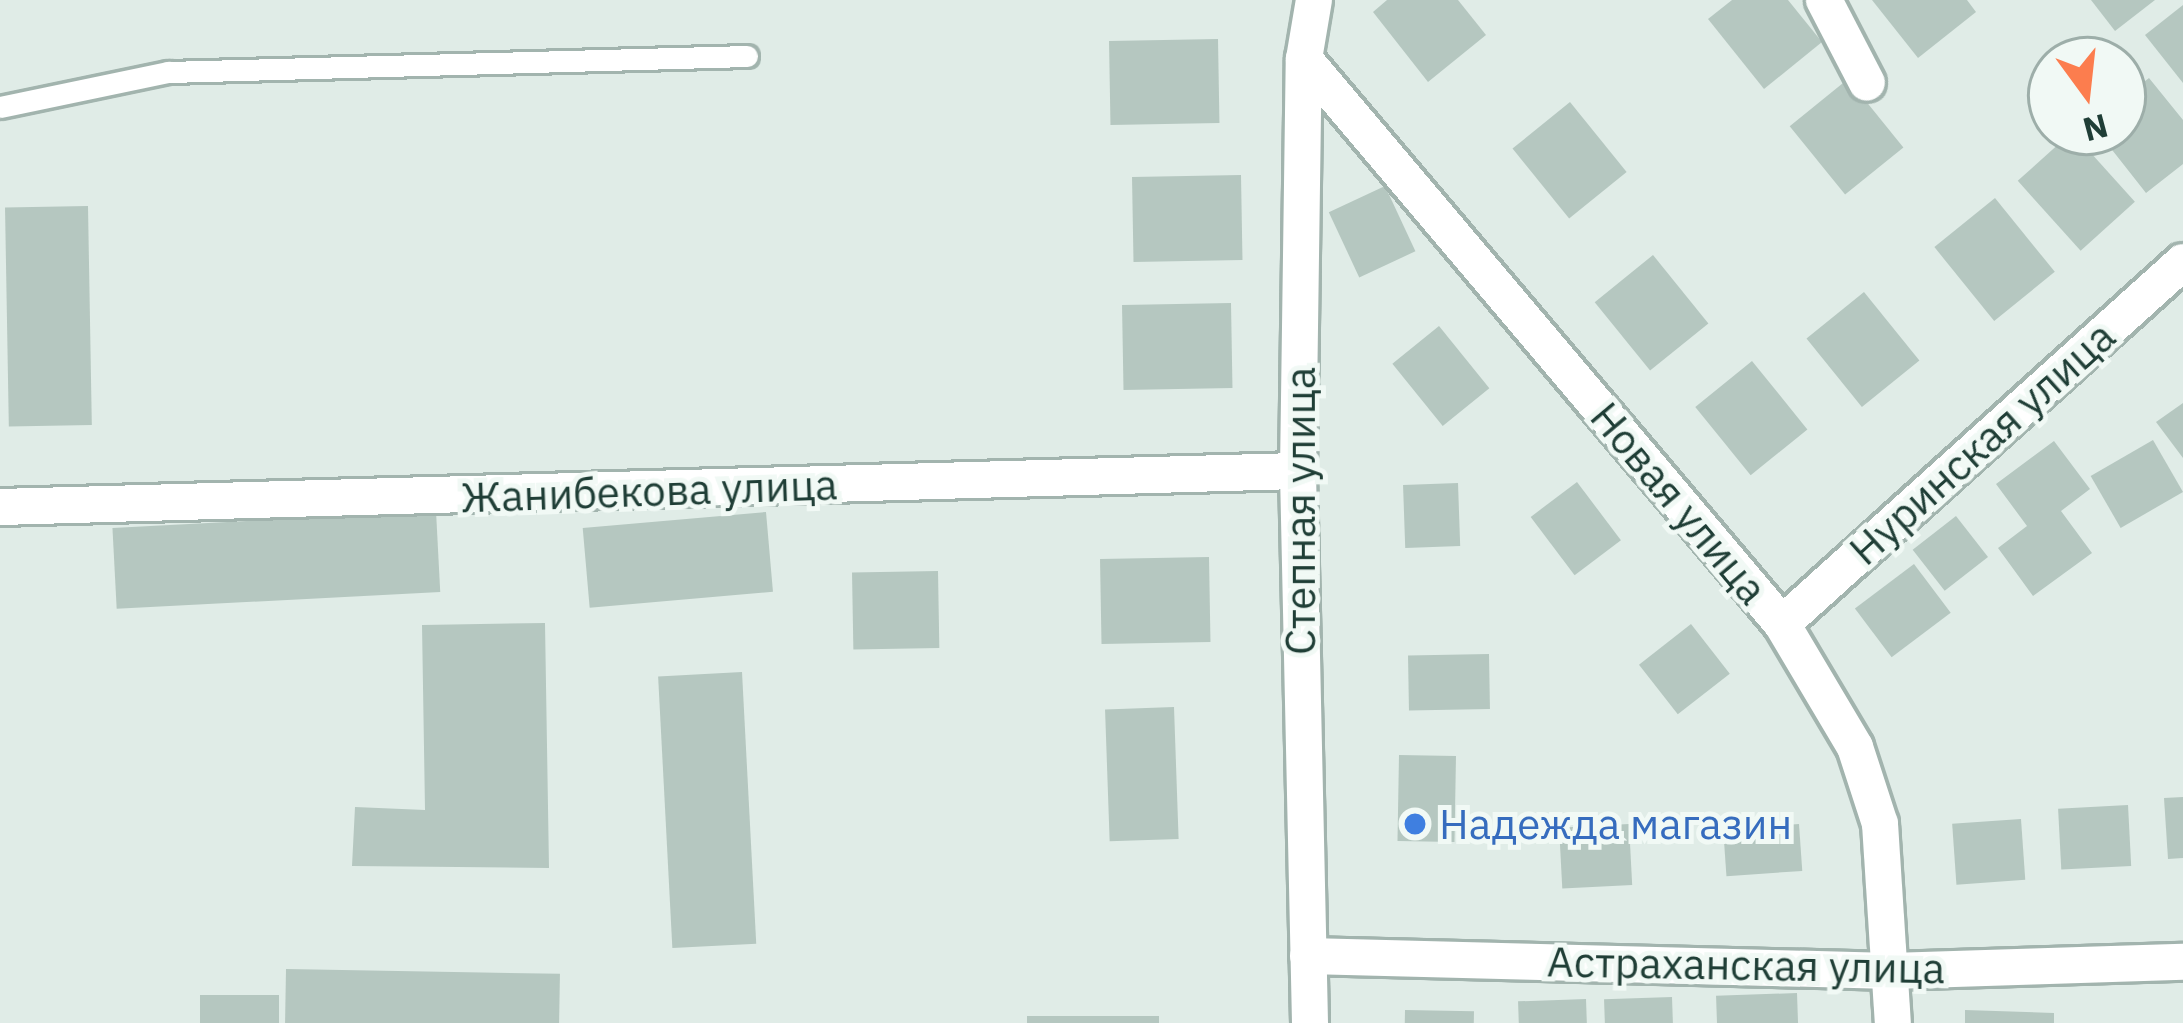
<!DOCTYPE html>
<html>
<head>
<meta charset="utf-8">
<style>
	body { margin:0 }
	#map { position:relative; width:2183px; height:1023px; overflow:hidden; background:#e0ece7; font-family:"IBM Plex Sans",sans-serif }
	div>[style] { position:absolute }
	.building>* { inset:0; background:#b5c7c0; transform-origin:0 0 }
	.roads { filter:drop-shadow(3px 0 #a2b4ae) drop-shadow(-3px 0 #a2b4ae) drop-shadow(0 3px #a2b4ae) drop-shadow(0 -3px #a2b4ae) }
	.lane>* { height:21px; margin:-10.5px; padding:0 10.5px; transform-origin:10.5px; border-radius:10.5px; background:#fff }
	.street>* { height:36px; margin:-18px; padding:0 18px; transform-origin:18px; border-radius:18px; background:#fff }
	.secondary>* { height:36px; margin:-18px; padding:0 18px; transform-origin:18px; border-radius:18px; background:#fff }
	.dots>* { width:33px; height:33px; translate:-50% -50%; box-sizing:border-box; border:6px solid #f1f9f5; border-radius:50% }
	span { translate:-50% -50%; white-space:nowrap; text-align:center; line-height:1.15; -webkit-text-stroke:10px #f1f9f5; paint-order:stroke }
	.street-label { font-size:42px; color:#1f3e36 }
	.shop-label { font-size:42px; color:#366cbe }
	.left { translate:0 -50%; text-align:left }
	.north { position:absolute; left:2027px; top:36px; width:120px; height:120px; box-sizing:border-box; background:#f1f9f5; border:3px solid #9daea9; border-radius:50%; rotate:165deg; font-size:33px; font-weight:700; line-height:48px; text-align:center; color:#1f3e36 }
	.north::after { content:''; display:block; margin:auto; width:42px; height:54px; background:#fc7d4e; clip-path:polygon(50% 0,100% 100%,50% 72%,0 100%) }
</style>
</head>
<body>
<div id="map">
	<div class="building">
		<div style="clip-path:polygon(1387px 0,1458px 0,1486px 35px,1428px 82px,1373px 12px)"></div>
		<div style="clip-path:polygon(1732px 0,1788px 0,1822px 42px,1764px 89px,1708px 19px)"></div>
		<div style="clip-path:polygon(1872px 0,1967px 0,1976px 12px,1918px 58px)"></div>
		<div style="clip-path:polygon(2091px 0,2155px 0,2115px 31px)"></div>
		<div style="clip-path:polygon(2183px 5px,2183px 83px,2145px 35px)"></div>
		<div style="left:1218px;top:39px;width:84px;height:109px;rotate:89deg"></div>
		<div style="clip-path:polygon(2149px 78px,2183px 120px,2183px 164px,2146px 193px,2098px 132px,2123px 132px,2123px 98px)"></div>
		<div style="left:1848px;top:79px;width:88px;height:75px;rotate:51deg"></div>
		<div style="left:1570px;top:102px;width:90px;height:74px;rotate:51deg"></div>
		<div style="left:2072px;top:132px;width:94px;height:73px;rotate:48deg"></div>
		<div style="left:1241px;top:175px;width:85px;height:109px;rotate:89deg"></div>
		<div style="left:1385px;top:186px;width:72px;height:62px;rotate:65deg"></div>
		<div style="left:1995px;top:198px;width:95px;height:78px;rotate:51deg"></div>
		<div style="left:88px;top:206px;width:219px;height:83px;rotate:89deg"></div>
		<div style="left:1653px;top:255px;width:88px;height:75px;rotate:51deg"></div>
		<div style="left:1864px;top:292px;width:88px;height:74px;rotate:51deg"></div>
		<div style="left:1231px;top:303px;width:85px;height:109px;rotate:89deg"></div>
		<div style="left:1439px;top:326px;width:80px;height:60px;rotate:51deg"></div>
		<div style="left:1752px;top:361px;width:88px;height:73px;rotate:51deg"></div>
		<div style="clip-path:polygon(2183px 403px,2183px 458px,2156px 422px)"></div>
		<div style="left:2153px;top:440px;width:60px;height:72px;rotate:60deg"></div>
		<div style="clip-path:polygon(2054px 441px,2090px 489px,2061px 511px,2092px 553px,2033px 596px,1998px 548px,2027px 526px,1996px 484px)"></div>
		<div style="left:1577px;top:482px;width:73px;height:58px;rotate:53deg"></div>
		<div style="left:1458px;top:483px;width:63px;height:55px;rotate:88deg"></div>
		<div style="left:436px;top:511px;width:81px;height:324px;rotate:87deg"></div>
		<div style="left:766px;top:512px;width:80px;height:184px;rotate:85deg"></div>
		<div style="left:1956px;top:516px;width:52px;height:55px;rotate:52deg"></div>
		<div style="left:1209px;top:557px;width:85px;height:109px;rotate:89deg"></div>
		<div style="left:1914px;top:564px;width:61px;height:74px;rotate:53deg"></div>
		<div style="left:938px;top:571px;width:77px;height:86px;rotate:89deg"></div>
		<div style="clip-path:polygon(545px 623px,549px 868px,352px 866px,355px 807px,425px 810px,422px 625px)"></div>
		<div style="left:1691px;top:624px;width:63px;height:66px;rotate:52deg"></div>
		<div style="left:1489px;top:654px;width:55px;height:81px;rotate:89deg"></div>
		<div style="left:742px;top:672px;width:272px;height:84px;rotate:87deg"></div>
		<div style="left:1174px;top:707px;width:132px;height:69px;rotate:88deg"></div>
		<div style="left:1399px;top:755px;width:57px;height:86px;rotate:1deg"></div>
		<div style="clip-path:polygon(2183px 797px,2183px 858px,2168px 859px,2164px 798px)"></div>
		<div style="left:2128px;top:805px;width:61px;height:70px;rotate:87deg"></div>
		<div style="left:2021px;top:819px;width:61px;height:69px;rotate:86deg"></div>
		<div style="left:1629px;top:824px;width:61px;height:70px;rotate:87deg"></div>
		<div style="left:1799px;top:824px;width:47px;height:76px;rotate:86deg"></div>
		<div style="left:286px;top:969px;width:274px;height:54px;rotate:1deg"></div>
		<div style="left:1797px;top:993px;width:30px;height:81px;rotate:88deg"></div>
		<div style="left:279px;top:995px;width:28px;height:79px;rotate:90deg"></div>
		<div style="left:1672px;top:997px;width:26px;height:68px;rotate:88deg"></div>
		<div style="left:1586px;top:999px;width:24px;height:68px;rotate:88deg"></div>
		<div style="left:1405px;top:1010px;width:69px;height:13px;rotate:1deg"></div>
		<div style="clip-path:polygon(1965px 1010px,2054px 1013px,2054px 1023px,1965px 1023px)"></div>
		<div style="left:1027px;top:1016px;width:132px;height:7px"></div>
	</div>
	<div class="roads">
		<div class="lane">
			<div style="left:0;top:107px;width:172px;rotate:-11.8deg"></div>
			<div style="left:168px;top:72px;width:579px;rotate:-1.58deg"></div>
		</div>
		<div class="street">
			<div style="left:1824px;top:0;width:93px;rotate:62.6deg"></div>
			<div style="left:1304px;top:59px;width:740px;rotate:49.77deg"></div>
			<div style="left:1782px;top:624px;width:143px;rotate:59.3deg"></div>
			<div style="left:1855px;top:747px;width:81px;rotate:72deg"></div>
			<div style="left:1880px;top:824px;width:199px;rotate:86.3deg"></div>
			<div style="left:0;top:507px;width:1298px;rotate:-1.59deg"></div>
			<div style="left:1782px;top:624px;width:540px;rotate:-42.07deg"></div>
			<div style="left:1308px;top:956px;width:583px;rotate:1.47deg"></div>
			<div style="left:1891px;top:971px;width:292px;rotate:-1.8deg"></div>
		</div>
		<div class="secondary">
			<div style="left:1310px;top:1023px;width:552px;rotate:-91.25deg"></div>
			<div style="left:1298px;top:471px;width:412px;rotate:-89.2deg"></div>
			<div style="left:1304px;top:59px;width:60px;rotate:-80.4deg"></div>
		</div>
	</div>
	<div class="dots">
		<div style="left:1415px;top:824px;background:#3f7fe0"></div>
	</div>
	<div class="street-label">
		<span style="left:1982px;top:443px;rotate:-42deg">Нуринская улица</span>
		<span style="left:649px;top:491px;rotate:-2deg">Жанибекова улица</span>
		<span style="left:1679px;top:503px;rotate:50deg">Новая улица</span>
		<span style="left:1300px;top:511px;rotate:-90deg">Степная улица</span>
		<span style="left:1746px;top:965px;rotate:1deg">Астраханская улица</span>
	</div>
	<div class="shop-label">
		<span class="left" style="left:1439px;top:824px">Надежда магазин</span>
	</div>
	<div class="north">N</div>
</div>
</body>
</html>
